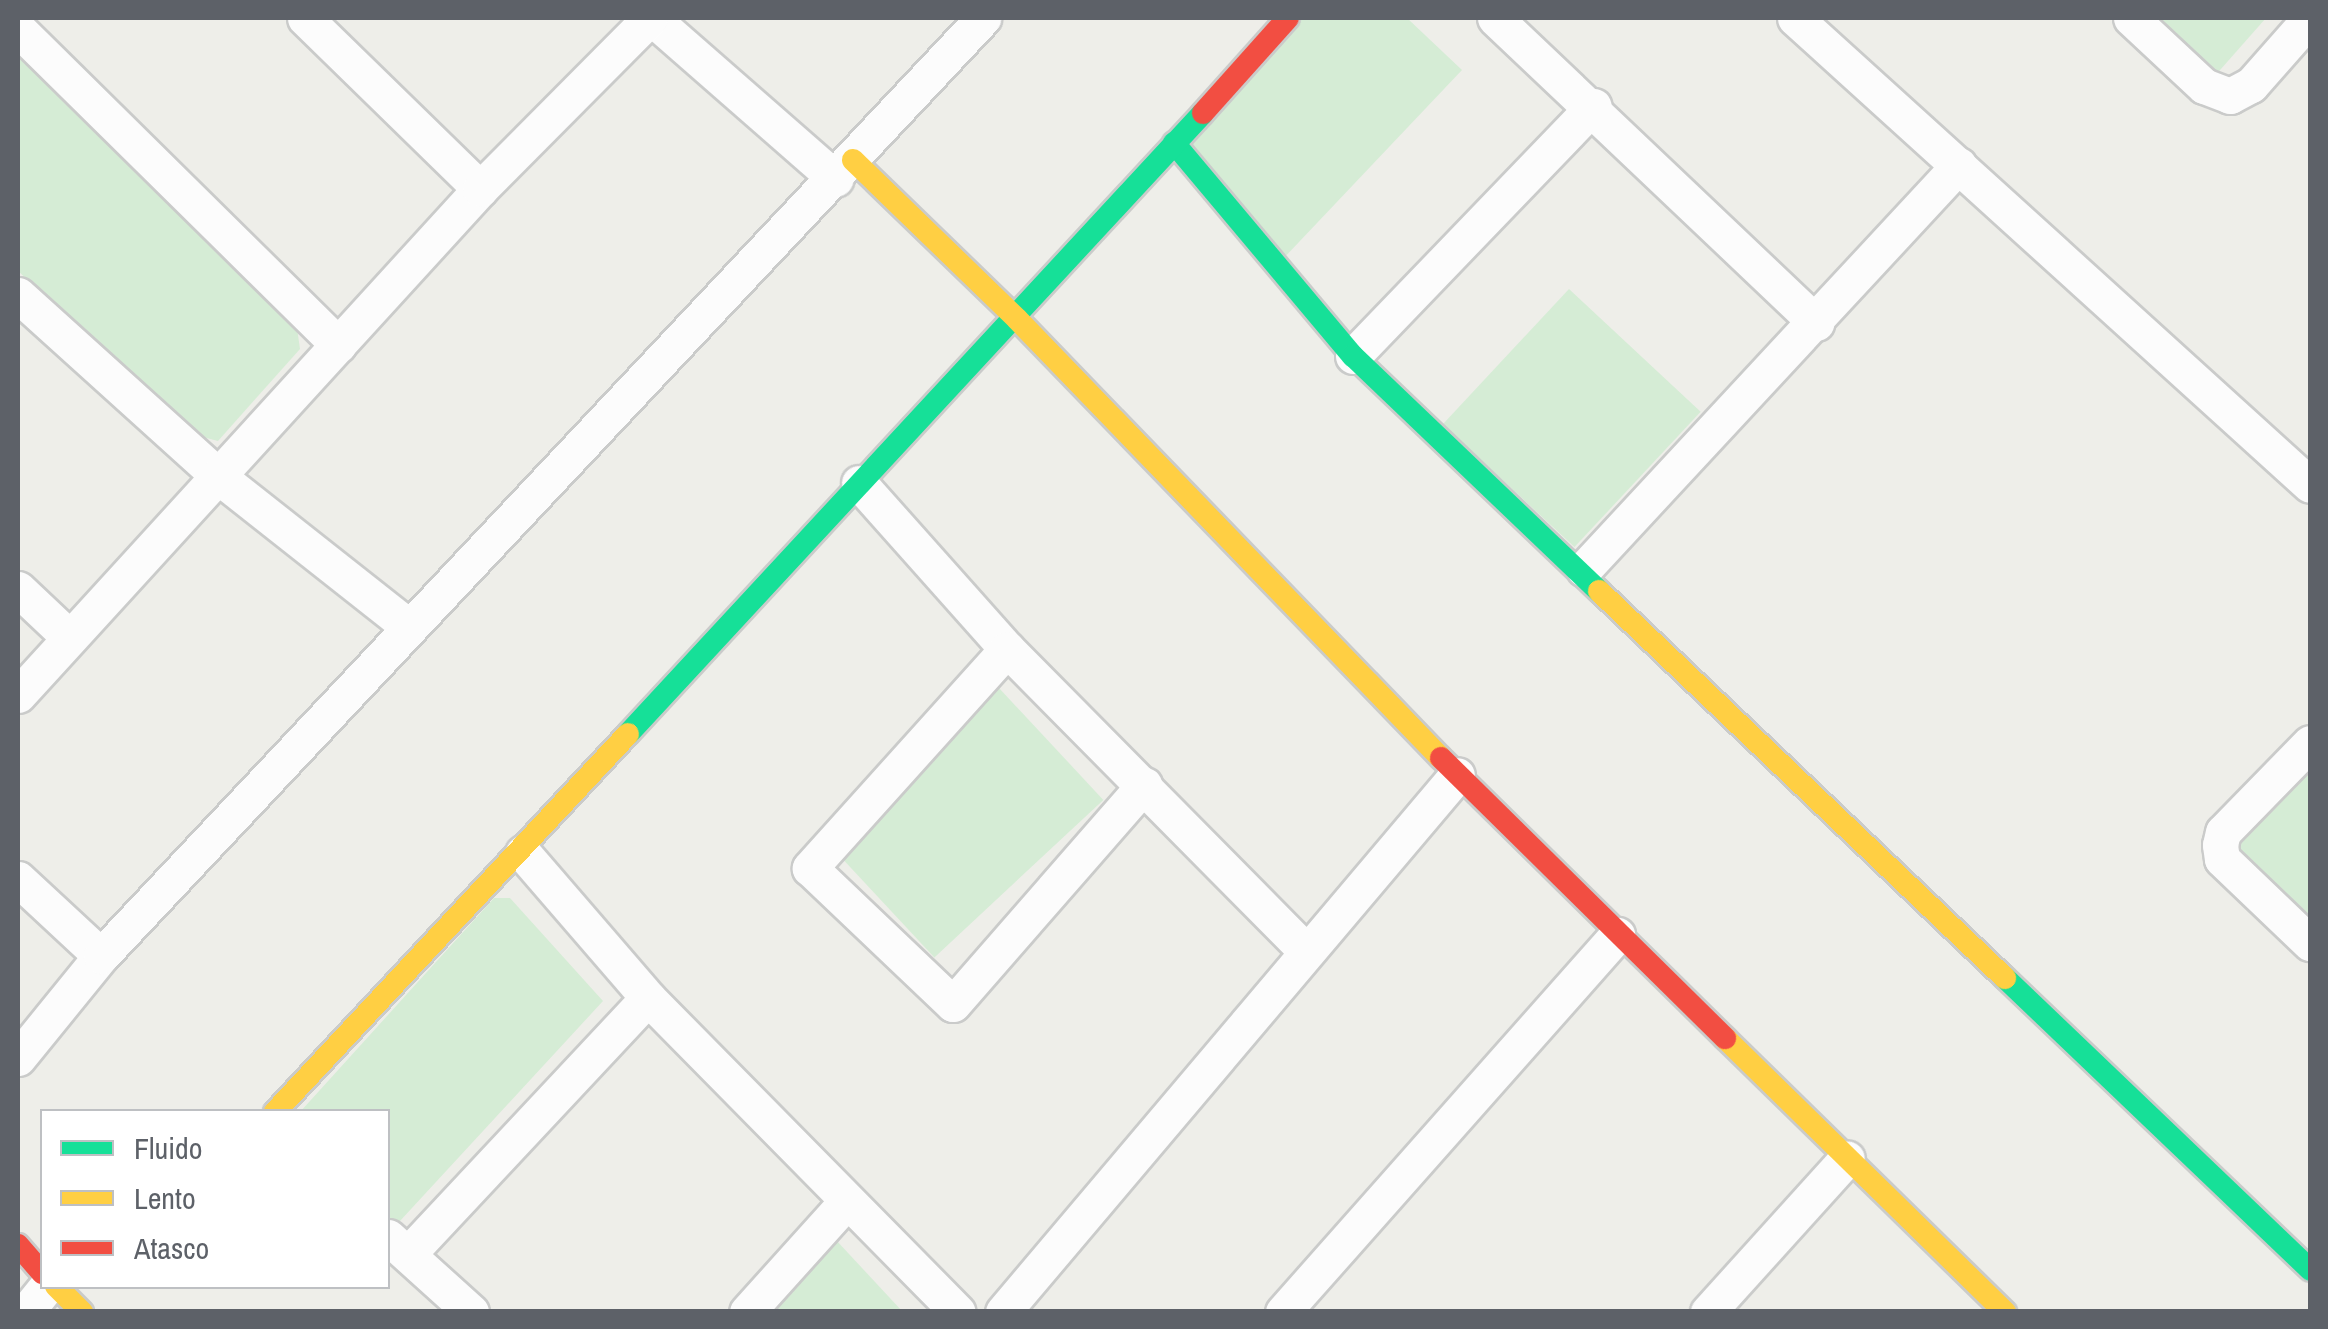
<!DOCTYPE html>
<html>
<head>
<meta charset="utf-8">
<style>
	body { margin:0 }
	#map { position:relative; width:2328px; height:1329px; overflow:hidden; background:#eeeee9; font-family:"Archivo Narrow",sans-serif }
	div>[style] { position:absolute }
	.green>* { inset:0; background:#d5ecd5; transform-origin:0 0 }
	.roads { filter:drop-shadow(2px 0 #cacbca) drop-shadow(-2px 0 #cacbca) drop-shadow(0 2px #cacbca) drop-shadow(0 -2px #cacbca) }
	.street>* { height:35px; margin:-17.5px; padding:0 17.5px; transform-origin:17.5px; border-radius:17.5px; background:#fcfcfc }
	.fast>* { height:22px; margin:-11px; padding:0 11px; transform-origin:11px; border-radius:11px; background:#16e098 }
	.slow>* { height:22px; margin:-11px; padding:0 11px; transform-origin:11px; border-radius:11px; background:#ffcf43 }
	.jam>* { height:22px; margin:-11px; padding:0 11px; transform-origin:11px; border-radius:11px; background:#f24e42 }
	span { translate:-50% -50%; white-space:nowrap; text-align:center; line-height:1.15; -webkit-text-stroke:9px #fff; paint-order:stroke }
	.frame { position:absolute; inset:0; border:20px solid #5d6168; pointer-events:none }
	.legend { position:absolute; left:40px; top:1109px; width:350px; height:180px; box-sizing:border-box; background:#fff; border:2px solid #bec0c3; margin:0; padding:12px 18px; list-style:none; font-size:30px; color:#5d6168 }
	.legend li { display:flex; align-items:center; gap:20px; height:50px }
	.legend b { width:50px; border:2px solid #bec0c3 }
</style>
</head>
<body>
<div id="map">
	<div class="green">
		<div style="clip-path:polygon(1303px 18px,1407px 18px,1462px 70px,1281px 261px,1185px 143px)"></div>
		<div style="clip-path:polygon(2150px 18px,2266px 18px,2213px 78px)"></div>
		<div style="clip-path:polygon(18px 50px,297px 328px,300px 349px,218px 441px,199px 436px,18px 271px)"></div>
		<div style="left:1569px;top:289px;width:180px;height:185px;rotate:43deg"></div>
		<div style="left:999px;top:688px;width:153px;height:231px;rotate:47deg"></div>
		<div style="clip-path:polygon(2310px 758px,2310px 925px,2230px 845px)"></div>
		<div style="clip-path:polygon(494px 898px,510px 898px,603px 1001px,388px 1234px,388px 1112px,300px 1112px)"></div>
		<div style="clip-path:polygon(836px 1240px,902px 1311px,756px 1312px,819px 1242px)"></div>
	</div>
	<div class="roads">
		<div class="street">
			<div style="left:305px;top:18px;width:245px;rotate:44.3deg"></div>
			<div style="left:652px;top:18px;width:244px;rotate:41.2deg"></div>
			<div style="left:1495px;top:18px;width:443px;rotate:43.5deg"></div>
			<div style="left:1795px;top:18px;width:695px;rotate:42.2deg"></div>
			<div style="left:2131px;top:18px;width:100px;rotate:43deg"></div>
			<div style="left:2204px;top:86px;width:28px;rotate:21deg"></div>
			<div style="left:2230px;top:96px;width:24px;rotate:-28deg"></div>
			<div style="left:2251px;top:85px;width:89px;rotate:-48.6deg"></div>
			<div style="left:18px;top:29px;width:450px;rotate:44.6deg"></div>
			<div style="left:18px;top:295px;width:270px;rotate:42.1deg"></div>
			<div style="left:218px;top:476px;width:243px;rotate:38.3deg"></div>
			<div style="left:1353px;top:356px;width:347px;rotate:-46.1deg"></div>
			<div style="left:859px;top:483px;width:222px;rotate:48.3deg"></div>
			<div style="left:1007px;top:649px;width:426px;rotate:45.3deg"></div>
			<div style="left:1584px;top:569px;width:551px;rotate:-47.13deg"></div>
			<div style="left:18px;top:589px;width:71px;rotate:43.3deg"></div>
			<div style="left:1007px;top:649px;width:295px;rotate:132deg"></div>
			<div style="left:810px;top:868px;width:197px;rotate:43.6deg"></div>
			<div style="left:953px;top:1004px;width:291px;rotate:-48.9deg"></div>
			<div style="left:18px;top:695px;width:685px;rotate:-47.6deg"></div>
			<div style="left:480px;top:189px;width:241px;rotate:-45.2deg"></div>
			<div style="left:2310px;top:743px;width:124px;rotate:134.3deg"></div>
			<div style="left:2223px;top:832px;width:13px;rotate:103deg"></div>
			<div style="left:2220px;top:845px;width:14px;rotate:82deg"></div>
			<div style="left:2222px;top:859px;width:122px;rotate:43.7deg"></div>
			<div style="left:523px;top:853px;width:191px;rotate:49.2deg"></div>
			<div style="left:648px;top:998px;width:441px;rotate:45.4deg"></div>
			<div style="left:18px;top:879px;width:113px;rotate:42.9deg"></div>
			<div style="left:18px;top:1058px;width:132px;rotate:-50.9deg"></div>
			<div style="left:101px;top:956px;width:1288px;rotate:-46.76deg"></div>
			<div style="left:388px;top:1237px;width:112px;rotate:42.1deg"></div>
			<div style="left:409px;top:1253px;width:349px;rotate:-46.9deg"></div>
			<div style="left:26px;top:1312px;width:33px;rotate:-51deg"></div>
			<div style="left:747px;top:1312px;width:149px;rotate:-48deg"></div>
			<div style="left:1003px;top:1312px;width:703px;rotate:-49.79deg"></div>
			<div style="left:1283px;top:1312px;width:504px;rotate:-48.46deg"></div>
			<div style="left:1708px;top:1312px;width:207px;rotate:-47.9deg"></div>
		</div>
		<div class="fast">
			<div style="left:1174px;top:143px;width:278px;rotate:50deg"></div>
			<div style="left:1353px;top:356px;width:340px;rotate:43.7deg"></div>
			<div style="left:628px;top:734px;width:846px;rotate:-47.2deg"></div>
			<div style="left:2005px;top:978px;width:422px;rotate:43.7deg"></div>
		</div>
		<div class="slow">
			<div style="left:853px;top:160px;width:228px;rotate:44.1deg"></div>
			<div style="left:1017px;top:319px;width:610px;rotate:46deg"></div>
			<div style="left:1599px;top:591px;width:561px;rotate:43.63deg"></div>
			<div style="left:1725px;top:1038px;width:392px;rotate:44.4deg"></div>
			<div style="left:275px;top:1112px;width:517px;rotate:-46.96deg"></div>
			<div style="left:56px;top:1286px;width:37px;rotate:45deg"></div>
		</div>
		<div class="jam">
			<div style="left:1203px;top:113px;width:127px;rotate:-48.2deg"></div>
			<div style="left:1441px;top:758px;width:399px;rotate:44.6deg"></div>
			<div style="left:18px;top:1245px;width:37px;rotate:49deg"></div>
		</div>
	</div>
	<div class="frame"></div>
	<ul class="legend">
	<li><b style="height:12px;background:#16e098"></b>Fluido</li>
	<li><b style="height:12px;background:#ffcf43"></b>Lento</li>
	<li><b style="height:12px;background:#f24e42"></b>Atasco</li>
	</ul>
</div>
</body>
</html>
